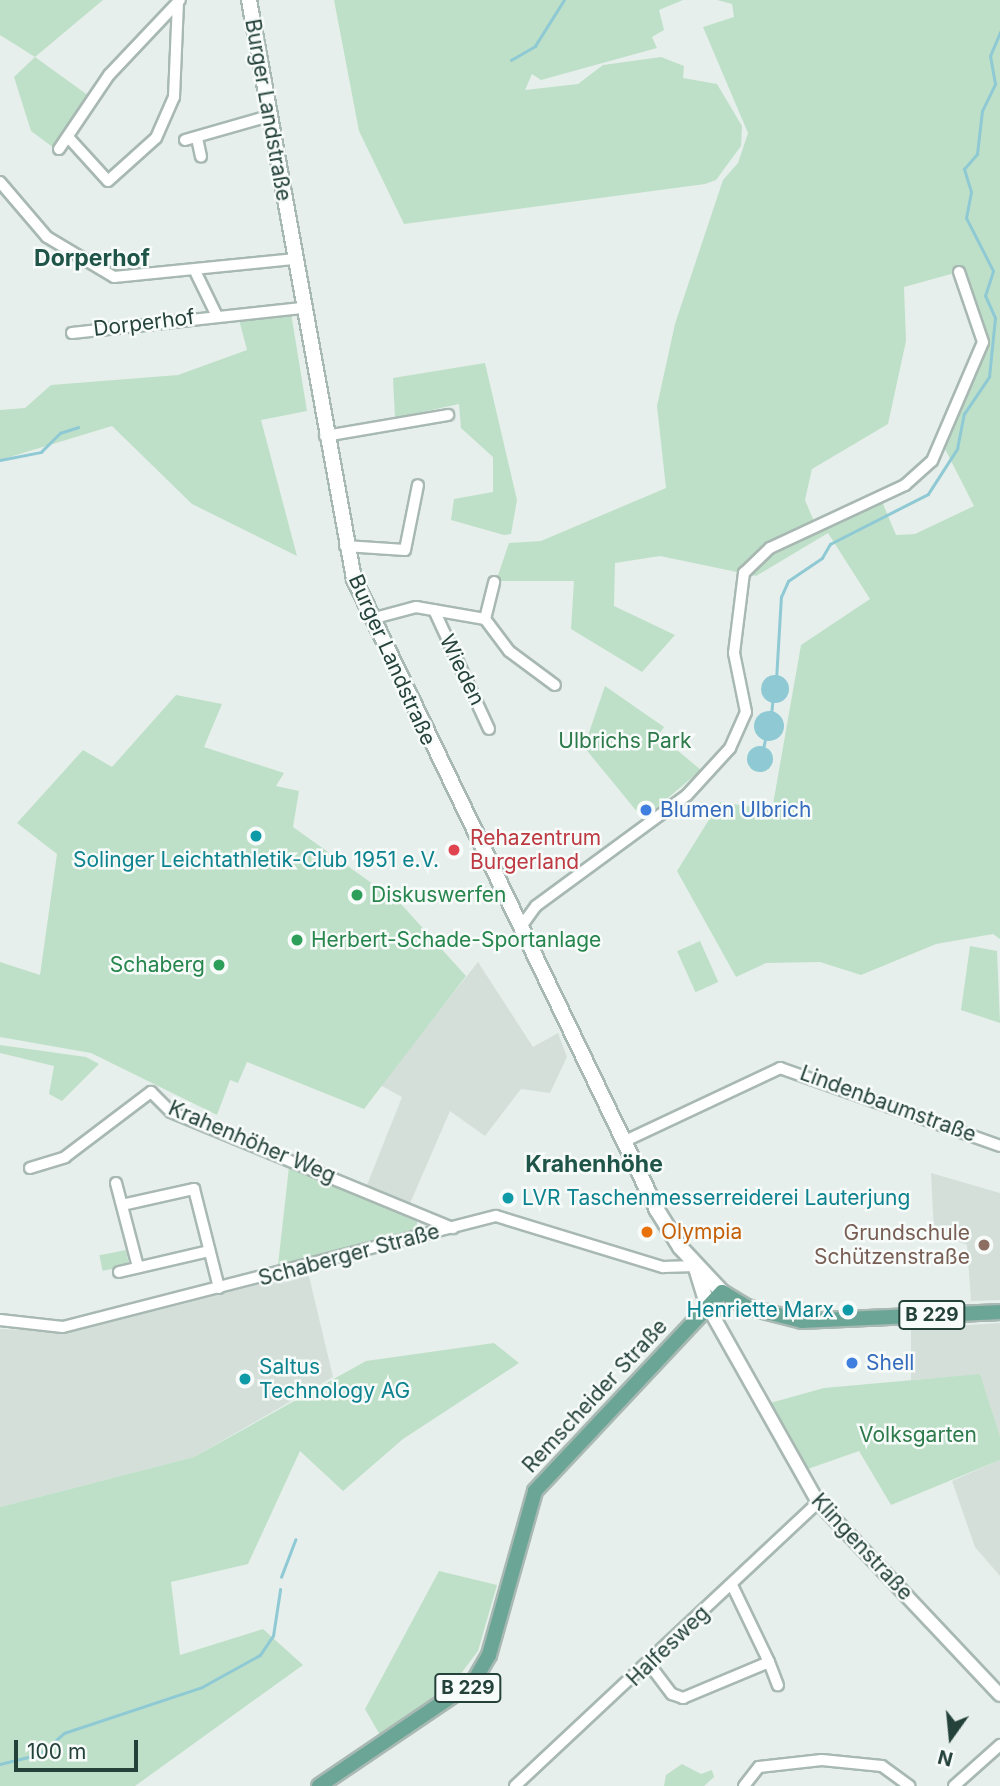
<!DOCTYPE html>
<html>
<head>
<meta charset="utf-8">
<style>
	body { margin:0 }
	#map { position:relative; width:1000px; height:1786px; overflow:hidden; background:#e6efeb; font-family:Inter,sans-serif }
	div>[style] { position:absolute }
	.built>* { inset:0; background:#d4dfda }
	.green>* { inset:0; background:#bfe0c8; transform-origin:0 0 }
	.water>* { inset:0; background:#8ec9d4 }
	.round { border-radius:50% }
	.stream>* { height:2.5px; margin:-1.25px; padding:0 1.25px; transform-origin:1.25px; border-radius:1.25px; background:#8ec9d4 }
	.roads { filter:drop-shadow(2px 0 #a8b8b2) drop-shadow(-2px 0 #a8b8b2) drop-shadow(0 2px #a8b8b2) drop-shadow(0 -2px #a8b8b2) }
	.minor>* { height:10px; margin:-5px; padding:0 5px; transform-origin:5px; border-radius:5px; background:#fff }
	.tertiary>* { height:12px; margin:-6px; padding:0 6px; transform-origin:6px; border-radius:6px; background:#fff }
	.secondary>* { height:14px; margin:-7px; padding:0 7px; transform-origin:7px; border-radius:7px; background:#fff }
	.primary>* { height:14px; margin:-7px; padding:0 7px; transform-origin:7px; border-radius:7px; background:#6aa596 }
	.dots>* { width:19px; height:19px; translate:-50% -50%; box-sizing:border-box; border:4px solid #f7fbf9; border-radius:50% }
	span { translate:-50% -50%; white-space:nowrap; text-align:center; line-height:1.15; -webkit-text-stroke:5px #f7fbf9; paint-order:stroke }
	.shield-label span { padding:2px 5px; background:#f7fbf9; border:2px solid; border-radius:5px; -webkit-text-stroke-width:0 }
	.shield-label { font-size:19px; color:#24423a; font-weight:700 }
	.street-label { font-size:21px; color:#24423a }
	.park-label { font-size:21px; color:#2d7a4b }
	.shop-label { font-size:21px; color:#366cbe }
	.left { translate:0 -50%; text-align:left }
	.health-label { font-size:21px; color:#be3a42 }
	.culture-label { font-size:21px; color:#0d838f }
	.right { translate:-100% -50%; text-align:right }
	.leisure-label { font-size:21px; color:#27864d }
	.food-label { font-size:21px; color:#c56008 }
	.education-label { font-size:21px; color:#785e54 }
	.neighbourhood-label { font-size:23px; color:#1f5548; font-weight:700 }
	.north { position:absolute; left:916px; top:1702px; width:70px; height:70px; -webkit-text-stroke:5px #f7fbf9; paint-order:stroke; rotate:195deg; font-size:19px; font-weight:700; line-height:28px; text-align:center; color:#24423a }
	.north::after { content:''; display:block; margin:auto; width:24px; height:32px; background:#24423a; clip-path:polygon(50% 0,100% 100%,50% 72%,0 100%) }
	.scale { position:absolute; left:14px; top:1740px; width:124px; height:32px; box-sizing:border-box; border:4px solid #24423a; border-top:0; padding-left:9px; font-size:21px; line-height:24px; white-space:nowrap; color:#24423a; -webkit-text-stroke:5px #f7fbf9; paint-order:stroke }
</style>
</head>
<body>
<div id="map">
	<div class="built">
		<div style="clip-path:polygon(478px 962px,533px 1047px,558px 1033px,567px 1057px,550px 1093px,521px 1089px,485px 1136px,450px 1111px,408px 1208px,365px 1190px,402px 1097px,380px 1085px)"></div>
		<div style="clip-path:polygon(931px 1173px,1000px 1193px,1000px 1300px,971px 1301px,967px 1245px,934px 1232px)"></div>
		<div style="clip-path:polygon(308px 1272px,333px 1377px,194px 1457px,0 1507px,0 1329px,72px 1332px)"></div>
		<div style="clip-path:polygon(1000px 1323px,1000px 1436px,980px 1375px,911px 1380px,911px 1329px)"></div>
		<div style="clip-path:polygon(1000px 1460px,1000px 1576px,975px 1547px,952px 1481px)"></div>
	</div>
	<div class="green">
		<div style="clip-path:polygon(0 0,103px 0,35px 57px,89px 96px,54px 148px,31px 131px,14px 77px,35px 57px,0 35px)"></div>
		<div style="clip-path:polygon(334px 0,683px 0,659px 10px,664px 30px,652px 37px,657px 48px,541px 80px,532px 74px,525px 90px,578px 84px,603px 65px,661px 57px,684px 66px,683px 78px,717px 84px,742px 126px,741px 146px,716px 180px,705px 184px,404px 224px,359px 131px)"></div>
		<div style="clip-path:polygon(evenodd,717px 0,1000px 0,1000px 939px,993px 934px,936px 944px,861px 975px,820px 962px,766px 963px,736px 977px,677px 871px,720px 802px,772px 810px,801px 645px,870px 599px,828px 533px,756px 576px,660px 556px,615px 563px,614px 606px,675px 635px,642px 672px,571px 629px,574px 581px,496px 581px,509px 543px,541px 541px,666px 488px,657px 406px,675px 324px,723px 180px,738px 163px,748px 133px,703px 27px,734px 17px,732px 4px,717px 0,962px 271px,986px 339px,943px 445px,974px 506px,915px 534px,896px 535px,881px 499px,816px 526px,805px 500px,812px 469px,888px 424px,906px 341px,904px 287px,962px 271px)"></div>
		<div style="clip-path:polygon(291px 313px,307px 411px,261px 420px,297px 556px,192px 504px,112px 426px,0 460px,0 410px,25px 408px,51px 385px,178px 375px,247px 350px,238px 316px)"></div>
		<div style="clip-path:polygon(485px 363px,517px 500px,511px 534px,504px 535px,451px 520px,454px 499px,493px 492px,493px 457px,461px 428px,459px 404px,395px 418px,393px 378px)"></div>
		<div style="clip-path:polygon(605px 686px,664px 727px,659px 735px,701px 770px,643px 819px,584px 747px)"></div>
		<div style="clip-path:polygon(176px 695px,222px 704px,204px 747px,284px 773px,276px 786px,299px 791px,293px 827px,401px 904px,466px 976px,364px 1109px,247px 1062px,238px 1083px,230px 1080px,217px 1115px,91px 1053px,0 1037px,0 962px,40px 975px,57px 854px,17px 823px,83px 750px,112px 767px)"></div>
		<div style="left:700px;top:941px;width:45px;height:25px;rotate:66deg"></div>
		<div style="clip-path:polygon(970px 946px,997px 951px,1000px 1023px,961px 1010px)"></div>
		<div style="clip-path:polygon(0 1045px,86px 1057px,99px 1064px,62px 1101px,49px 1094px,54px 1066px,0 1053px)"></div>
		<div style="clip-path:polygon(289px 1167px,417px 1215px,417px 1230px,278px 1265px)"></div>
		<div style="left:126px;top:1250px;width:16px;height:27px;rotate:79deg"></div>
		<div style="clip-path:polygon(494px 1343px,519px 1363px,403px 1439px,343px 1491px,300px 1451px,248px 1564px,171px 1582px,180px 1655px,263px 1629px,303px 1665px,135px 1786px,0 1786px,0 1507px,194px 1457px,366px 1361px)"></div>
		<div style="clip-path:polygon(980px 1374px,1000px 1436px,1000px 1460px,891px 1505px,859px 1451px,805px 1470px,770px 1403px,824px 1388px)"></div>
		<div style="clip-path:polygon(439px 1571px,497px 1585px,478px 1651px,444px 1696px,380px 1735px,365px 1709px)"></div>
		<div style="clip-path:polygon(682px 1764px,701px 1774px,712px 1770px,714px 1777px,704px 1786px,664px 1786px,666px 1775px)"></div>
	</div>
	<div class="water">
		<div class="round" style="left:761px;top:675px;width:28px;height:28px"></div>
		<div class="round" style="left:754px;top:711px;width:30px;height:30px"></div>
		<div class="round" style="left:747px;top:746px;width:26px;height:26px"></div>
	</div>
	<div class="stream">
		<div style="left:511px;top:60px;width:28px;rotate:-30deg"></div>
		<div style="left:535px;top:46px;width:54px;rotate:-57.8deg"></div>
		<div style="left:0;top:460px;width:42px;rotate:-11deg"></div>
		<div style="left:41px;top:452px;width:27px;rotate:-45deg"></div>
		<div style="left:60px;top:433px;width:19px;rotate:-18deg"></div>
		<div style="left:776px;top:680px;width:83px;rotate:-86.6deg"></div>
		<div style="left:781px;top:597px;width:17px;rotate:-66deg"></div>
		<div style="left:788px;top:581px;width:41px;rotate:-34.1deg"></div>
		<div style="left:822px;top:558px;width:16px;rotate:-60deg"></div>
		<div style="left:830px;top:544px;width:110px;rotate:-27deg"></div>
		<div style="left:928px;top:494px;width:54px;rotate:-57.2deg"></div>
		<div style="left:957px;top:449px;width:36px;rotate:-79deg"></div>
		<div style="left:964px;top:414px;width:45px;rotate:-56deg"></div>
		<div style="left:989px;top:377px;width:59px;rotate:-84.2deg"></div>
		<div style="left:995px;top:318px;width:24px;rotate:-114deg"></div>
		<div style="left:985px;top:296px;width:26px;rotate:-72deg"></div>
		<div style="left:993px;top:271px;width:59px;rotate:-117deg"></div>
		<div style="left:966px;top:218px;width:26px;rotate:-79deg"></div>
		<div style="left:971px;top:192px;width:24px;rotate:-107deg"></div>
		<div style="left:964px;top:169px;width:20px;rotate:-49deg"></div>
		<div style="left:977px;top:154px;width:43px;rotate:-83.4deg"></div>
		<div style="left:982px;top:111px;width:30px;rotate:-64deg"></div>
		<div style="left:995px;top:84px;width:28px;rotate:-100deg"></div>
		<div style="left:990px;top:56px;width:26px;rotate:-67deg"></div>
		<div style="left:771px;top:715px;width:18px;rotate:-84deg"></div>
		<div style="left:763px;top:749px;width:14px;rotate:-78deg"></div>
		<div style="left:281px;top:1577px;width:40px;rotate:-69deg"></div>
		<div style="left:0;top:1764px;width:41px;rotate:-14deg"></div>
		<div style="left:40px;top:1754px;width:32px;rotate:-41deg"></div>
		<div style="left:64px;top:1733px;width:145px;rotate:-18.4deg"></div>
		<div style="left:202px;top:1687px;width:66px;rotate:-28.9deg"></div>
		<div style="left:260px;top:1655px;width:23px;rotate:-56deg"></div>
		<div style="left:273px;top:1636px;width:47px;rotate:-81.3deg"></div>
	</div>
	<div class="roads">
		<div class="minor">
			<div style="left:68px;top:137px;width:59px;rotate:47.7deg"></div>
			<div style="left:108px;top:181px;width:64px;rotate:-41.9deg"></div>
			<div style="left:156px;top:138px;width:45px;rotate:-66.3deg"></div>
			<div style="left:174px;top:97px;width:96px;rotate:-87.6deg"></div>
			<div style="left:197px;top:138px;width:19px;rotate:78deg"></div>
			<div style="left:185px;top:140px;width:87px;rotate:-15.9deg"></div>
			<div style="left:59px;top:149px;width:89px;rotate:-56deg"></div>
			<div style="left:109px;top:75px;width:103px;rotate:-46.6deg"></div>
			<div style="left:0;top:182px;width:72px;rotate:49.5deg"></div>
			<div style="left:47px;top:237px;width:78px;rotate:30.8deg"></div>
			<div style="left:114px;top:277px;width:180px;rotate:-5.7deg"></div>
			<div style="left:196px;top:273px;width:46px;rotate:64deg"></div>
			<div style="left:72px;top:333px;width:231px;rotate:-6.2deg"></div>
			<div style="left:325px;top:436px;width:125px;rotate:-9.7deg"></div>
			<div style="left:345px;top:546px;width:60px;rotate:3.8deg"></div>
			<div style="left:405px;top:550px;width:66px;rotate:-78.7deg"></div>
			<div style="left:434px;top:610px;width:131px;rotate:65.2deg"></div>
			<div style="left:371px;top:619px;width:47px;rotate:-14.9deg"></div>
			<div style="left:416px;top:607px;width:70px;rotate:9.9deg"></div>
			<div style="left:485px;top:619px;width:40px;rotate:53deg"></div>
			<div style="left:509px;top:651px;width:57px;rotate:36.5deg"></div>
			<div style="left:485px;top:619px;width:38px;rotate:-76deg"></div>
			<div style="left:520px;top:928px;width:27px;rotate:-54deg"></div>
			<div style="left:536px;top:906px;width:187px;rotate:-36.3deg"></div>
			<div style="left:687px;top:795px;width:64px;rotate:-47.5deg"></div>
			<div style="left:730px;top:748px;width:39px;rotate:-66deg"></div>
			<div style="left:746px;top:712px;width:60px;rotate:-101.5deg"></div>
			<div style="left:734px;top:653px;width:81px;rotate:-82.9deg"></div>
			<div style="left:744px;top:573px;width:36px;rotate:-44deg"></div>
			<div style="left:770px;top:548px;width:149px;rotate:-25deg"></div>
			<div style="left:905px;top:485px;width:36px;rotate:-42deg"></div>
			<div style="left:932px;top:461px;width:129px;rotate:-66.8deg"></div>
			<div style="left:983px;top:342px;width:74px;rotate:-108.9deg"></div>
			<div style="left:623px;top:1142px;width:174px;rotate:-25.2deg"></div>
			<div style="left:780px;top:1068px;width:233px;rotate:19.5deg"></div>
			<div style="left:30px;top:1168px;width:37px;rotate:-17deg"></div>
			<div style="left:65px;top:1157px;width:108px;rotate:-37.1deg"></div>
			<div style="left:151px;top:1092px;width:28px;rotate:45deg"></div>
			<div style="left:171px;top:1112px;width:305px;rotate:22.4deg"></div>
			<div style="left:116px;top:1183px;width:87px;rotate:75.3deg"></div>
			<div style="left:122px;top:1205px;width:74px;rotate:-12.5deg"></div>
			<div style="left:194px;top:1189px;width:102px;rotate:75.8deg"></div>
			<div style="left:119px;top:1272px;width:92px;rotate:-13.1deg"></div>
			<div style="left:0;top:1320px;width:63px;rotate:6.3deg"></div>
			<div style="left:63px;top:1327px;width:447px;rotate:-14.4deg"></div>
			<div style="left:496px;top:1216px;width:175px;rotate:17deg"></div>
			<div style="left:663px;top:1267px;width:32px;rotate:-2deg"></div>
			<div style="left:769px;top:1662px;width:25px;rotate:69deg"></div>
			<div style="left:649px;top:1664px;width:38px;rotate:53deg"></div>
			<div style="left:672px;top:1694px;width:12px;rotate:20deg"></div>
			<div style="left:683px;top:1698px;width:93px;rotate:-22.7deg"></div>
			<div style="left:769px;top:1662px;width:85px;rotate:-115.7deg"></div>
			<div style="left:515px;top:1786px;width:415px;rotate:-43.1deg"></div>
			<div style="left:744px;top:1786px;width:24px;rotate:-52deg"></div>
			<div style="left:759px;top:1767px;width:63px;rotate:-6.3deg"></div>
			<div style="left:822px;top:1760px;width:60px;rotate:5.7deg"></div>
			<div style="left:882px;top:1766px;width:34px;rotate:36deg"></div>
			<div style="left:954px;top:1786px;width:62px;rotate:-41.7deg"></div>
		</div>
		<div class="tertiary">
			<div style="left:708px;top:1307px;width:224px;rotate:60.6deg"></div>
			<div style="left:818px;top:1502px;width:265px;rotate:46.7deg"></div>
		</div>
		<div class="secondary">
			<div style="left:249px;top:0;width:588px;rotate:79.72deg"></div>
			<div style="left:354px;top:579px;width:700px;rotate:64.35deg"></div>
			<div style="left:657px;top:1210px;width:44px;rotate:58.1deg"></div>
			<div style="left:680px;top:1247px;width:62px;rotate:47deg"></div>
			<div style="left:696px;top:1268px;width:41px;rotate:72.9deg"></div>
		</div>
		<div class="primary">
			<div style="left:319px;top:1786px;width:187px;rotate:-34.1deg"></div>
			<div style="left:474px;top:1681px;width:30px;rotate:-60deg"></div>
			<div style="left:489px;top:1655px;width:170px;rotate:-74.3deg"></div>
			<div style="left:535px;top:1491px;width:273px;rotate:-46.8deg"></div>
			<div style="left:722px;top:1292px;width:29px;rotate:31deg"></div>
			<div style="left:747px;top:1307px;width:57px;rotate:14.3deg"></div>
			<div style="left:802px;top:1321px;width:198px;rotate:-2.6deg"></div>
		</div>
	</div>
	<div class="dots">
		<div style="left:646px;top:810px;background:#3f7fe0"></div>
		<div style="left:256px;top:836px;background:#0f9aa8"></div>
		<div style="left:454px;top:850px;background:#e0444e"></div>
		<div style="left:357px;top:895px;background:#2e9e5b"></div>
		<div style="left:297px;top:940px;background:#2e9e5b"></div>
		<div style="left:219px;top:965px;background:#2e9e5b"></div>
		<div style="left:508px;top:1198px;background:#0f9aa8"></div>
		<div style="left:647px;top:1232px;background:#e8710a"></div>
		<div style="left:984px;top:1245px;background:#8d6e63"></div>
		<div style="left:848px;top:1310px;background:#0f9aa8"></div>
		<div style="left:852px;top:1363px;background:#3f7fe0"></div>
		<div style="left:245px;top:1379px;background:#0f9aa8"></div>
	</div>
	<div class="shield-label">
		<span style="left:932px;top:1315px">B 229</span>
		<span style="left:468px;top:1688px">B 229</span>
	</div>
	<div class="street-label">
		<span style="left:268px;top:110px;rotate:80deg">Burger Landstraße</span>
		<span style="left:144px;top:323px;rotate:-7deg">Dorperhof</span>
		<span style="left:392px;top:660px;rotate:66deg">Burger Landstraße</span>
		<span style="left:462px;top:670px;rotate:64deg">Wieden</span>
		<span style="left:888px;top:1104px;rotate:20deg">Lindenbaumstraße</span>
		<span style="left:252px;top:1142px;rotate:23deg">Krahenhöher Weg</span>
		<span style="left:349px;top:1255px;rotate:-15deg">Schaberger Straße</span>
		<span style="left:595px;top:1396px;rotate:-47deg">Remscheider Straße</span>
		<span style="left:862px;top:1547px;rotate:47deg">Klingenstraße</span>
		<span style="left:668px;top:1646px;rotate:-44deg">Halfesweg</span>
	</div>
	<div class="park-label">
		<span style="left:625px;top:741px">Ulbrichs Park</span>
		<span style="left:918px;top:1435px">Volksgarten</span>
	</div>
	<div class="shop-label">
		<span class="left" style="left:660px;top:810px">Blumen Ulbrich</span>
		<span class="left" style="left:866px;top:1363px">Shell</span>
	</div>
	<div class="health-label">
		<span class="left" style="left:470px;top:850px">Rehazentrum<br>Burgerland</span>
	</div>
	<div class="culture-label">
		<span style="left:256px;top:860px">Solinger Leichtathletik-Club 1951 e.V.</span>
		<span class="left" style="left:522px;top:1198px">LVR Taschenmesserreiderei Lauterjung</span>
		<span class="right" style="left:834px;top:1310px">Henriette Marx</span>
		<span class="left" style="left:259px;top:1379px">Saltus<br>Technology AG</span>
	</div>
	<div class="leisure-label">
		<span class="left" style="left:371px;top:895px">Diskuswerfen</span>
		<span class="left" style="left:311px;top:940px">Herbert-Schade-Sportanlage</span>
		<span class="right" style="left:205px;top:965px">Schaberg</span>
	</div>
	<div class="food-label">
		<span class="left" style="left:661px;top:1232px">Olympia</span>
	</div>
	<div class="education-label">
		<span class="right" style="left:970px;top:1245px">Grundschule<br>Schützenstraße</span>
	</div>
	<div class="neighbourhood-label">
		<span style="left:92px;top:258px">Dorperhof</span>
		<span style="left:594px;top:1164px">Krahenhöhe</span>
	</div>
	<div class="north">N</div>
	<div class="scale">100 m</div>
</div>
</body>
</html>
